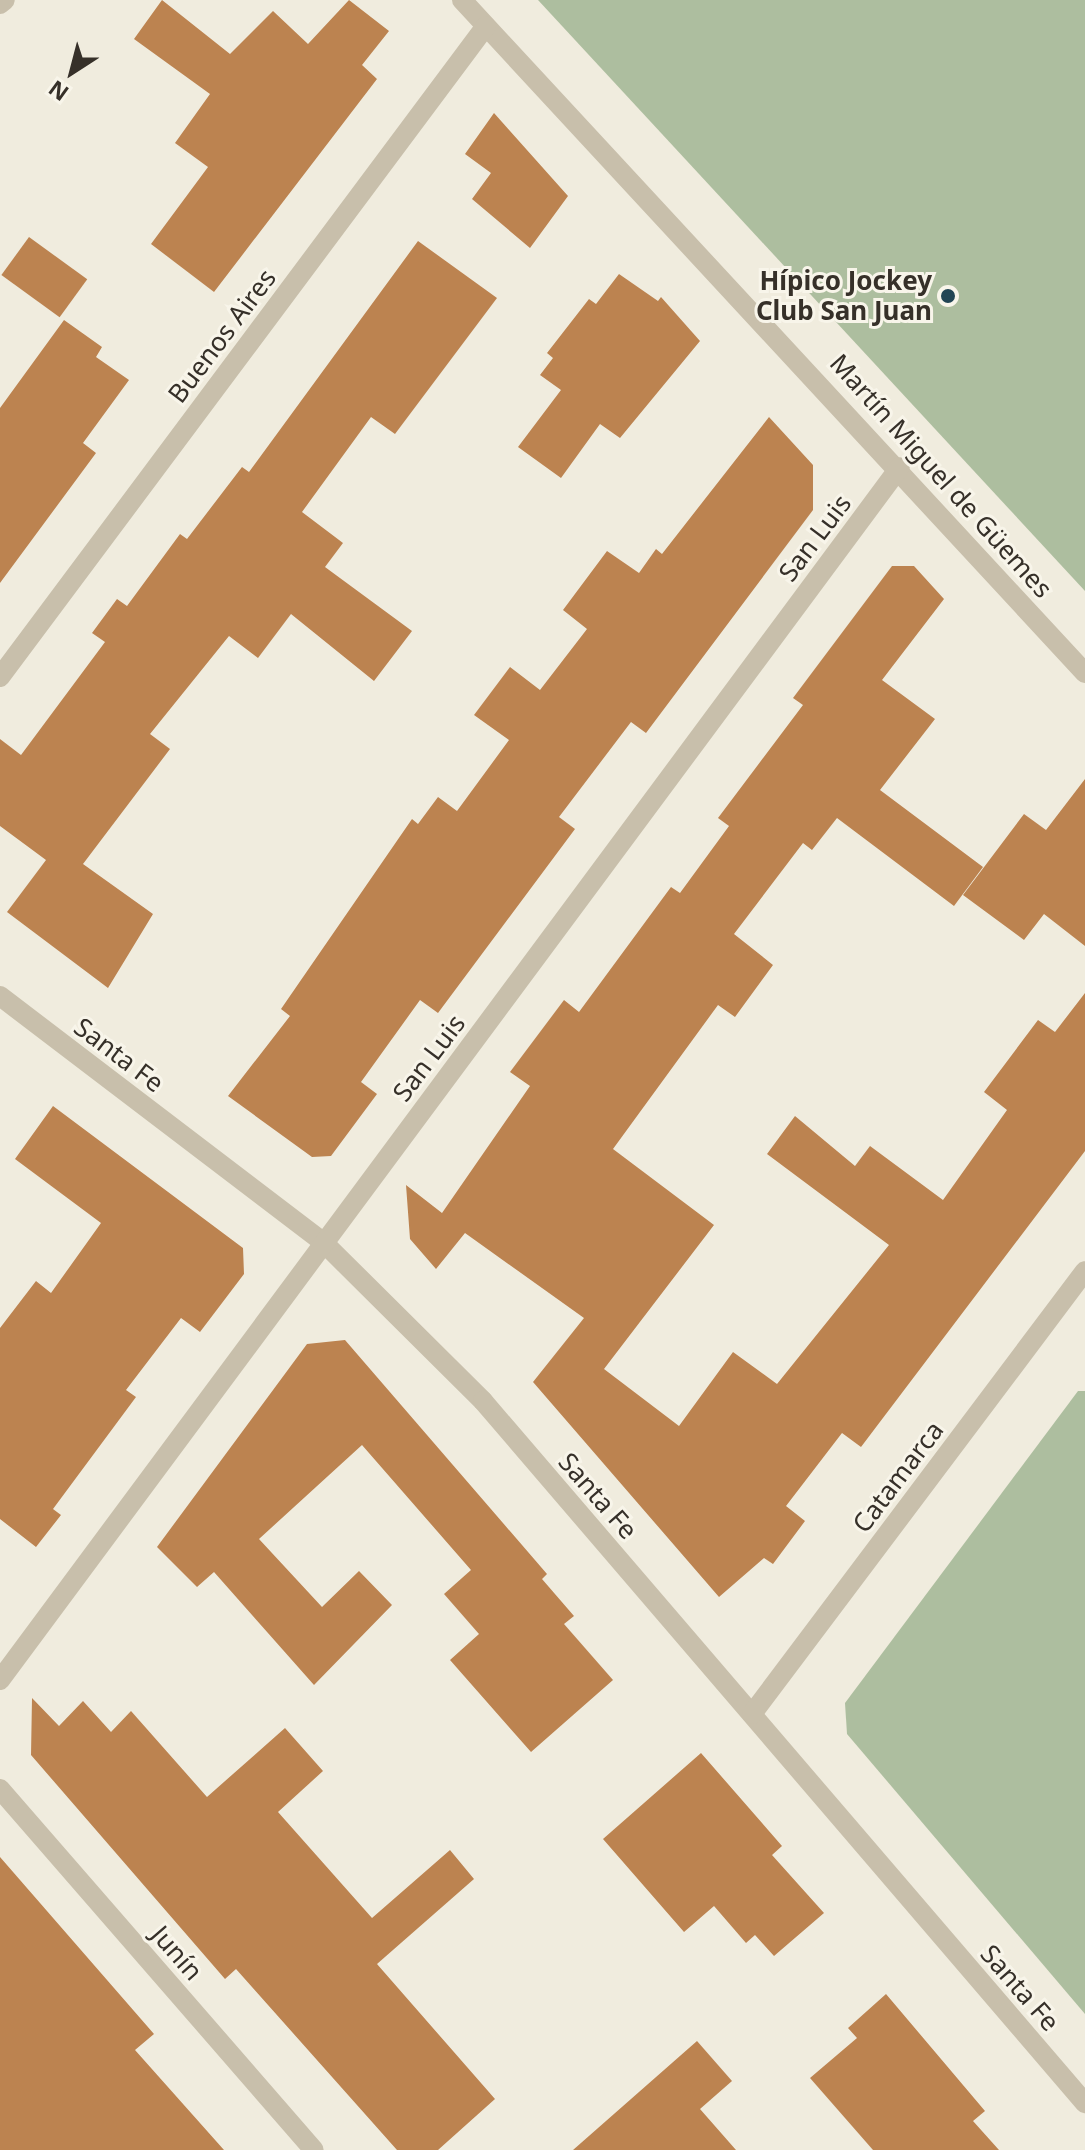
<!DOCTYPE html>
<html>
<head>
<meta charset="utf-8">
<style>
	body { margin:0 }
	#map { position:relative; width:1085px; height:2150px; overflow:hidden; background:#f0ecde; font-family:"Noto Sans",sans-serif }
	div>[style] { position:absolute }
	.green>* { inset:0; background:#adbe9f }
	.building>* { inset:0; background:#bc8350; transform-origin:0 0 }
	.minor>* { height:20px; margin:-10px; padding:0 10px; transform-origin:10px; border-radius:10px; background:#c8bfab }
	.dots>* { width:22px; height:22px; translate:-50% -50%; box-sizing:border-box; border:4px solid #f8f5ea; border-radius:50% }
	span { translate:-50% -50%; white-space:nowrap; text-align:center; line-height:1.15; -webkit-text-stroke:6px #f8f5ea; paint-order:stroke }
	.poi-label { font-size:26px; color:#363029; font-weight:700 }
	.right { translate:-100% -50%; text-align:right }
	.street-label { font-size:26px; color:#363029 }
	.north { position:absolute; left:32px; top:32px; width:80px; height:80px; -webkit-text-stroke:6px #f8f5ea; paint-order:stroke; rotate:216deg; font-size:22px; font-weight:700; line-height:32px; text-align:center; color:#363029 }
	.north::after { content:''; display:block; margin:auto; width:28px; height:36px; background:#363029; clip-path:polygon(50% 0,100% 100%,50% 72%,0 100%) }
</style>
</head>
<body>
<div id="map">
	<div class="green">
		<div style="clip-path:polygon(538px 0,1085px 0,1085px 591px)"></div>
		<div style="clip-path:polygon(1078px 1391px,1085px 1391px,1085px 2014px,847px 1734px,845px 1703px)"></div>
	</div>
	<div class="building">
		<div style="clip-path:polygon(162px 0,230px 54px,273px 11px,308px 44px,349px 0,389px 31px,362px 65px,377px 79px,214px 292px,151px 244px,208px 167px,175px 143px,210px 94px,134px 39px)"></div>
		<div style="clip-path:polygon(494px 113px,568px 196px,530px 248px,472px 199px,491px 173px,465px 154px)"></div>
		<div style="left:29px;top:237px;width:72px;height:47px;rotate:36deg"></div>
		<div style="clip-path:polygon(418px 241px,497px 298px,395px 434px,371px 417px,302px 512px,343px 543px,325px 567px,412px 631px,374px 681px,291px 614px,258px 658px,229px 636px,150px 734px,170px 749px,83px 864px,153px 914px,108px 988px,7px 912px,46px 860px,0 826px,0 739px,21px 755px,105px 642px,92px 633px,117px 599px,127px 606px,180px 534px,187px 539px,242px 467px,249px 472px)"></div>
		<div style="clip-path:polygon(619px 274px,658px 301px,661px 297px,700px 341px,620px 438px,600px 424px,561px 478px,518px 447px,561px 390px,540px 375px,553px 358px,547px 353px,589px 299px,596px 304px)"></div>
		<div style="clip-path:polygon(64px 320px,102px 347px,96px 357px,129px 380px,83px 443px,96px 453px,0 583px,0 408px)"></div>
		<div style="clip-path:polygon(769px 417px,813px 465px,813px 510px,646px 733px,631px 722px,559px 817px,575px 829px,438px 1013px,420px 1000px,361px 1082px,377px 1094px,331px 1156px,312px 1157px,228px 1096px,290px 1016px,281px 1009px,412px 819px,418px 824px,438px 797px,457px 811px,509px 740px,474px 715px,510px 667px,540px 690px,587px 629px,563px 610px,607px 551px,639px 573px,656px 549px,662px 554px)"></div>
		<div style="clip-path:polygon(892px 566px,914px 566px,944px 599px,882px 680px,935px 719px,880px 790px,983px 867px,954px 906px,837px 818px,812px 850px,803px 843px,734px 934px,773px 965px,735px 1017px,718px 1005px,613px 1149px,714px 1225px,604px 1369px,679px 1426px,733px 1352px,777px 1384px,889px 1245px,767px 1154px,795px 1116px,855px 1166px,870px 1146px,943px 1200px,1007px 1110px,984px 1092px,1038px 1020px,1055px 1032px,1085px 993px,1085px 1151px,861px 1447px,842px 1433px,786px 1506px,805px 1521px,773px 1564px,764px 1558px,719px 1597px,533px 1382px,584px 1318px,465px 1233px,436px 1269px,410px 1239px,406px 1185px,442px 1213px,530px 1086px,510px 1072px,564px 1000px,579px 1012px,671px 887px,680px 893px,729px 826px,718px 818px,803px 705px,793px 698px)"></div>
		<div style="clip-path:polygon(1085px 779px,1085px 946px,1044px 914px,1024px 940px,963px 895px,1024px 814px,1046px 830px)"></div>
		<div style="clip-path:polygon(53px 1106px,243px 1248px,244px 1274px,200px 1332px,181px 1318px,126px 1390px,136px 1397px,53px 1509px,61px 1515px,36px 1547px,0 1519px,0 1328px,36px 1281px,51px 1293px,101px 1223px,15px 1159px)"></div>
		<div style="clip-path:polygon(345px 1340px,547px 1574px,542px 1579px,574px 1616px,564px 1624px,613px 1680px,531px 1752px,450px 1660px,479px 1634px,444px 1594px,471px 1570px,362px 1445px,259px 1539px,322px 1607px,359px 1571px,392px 1605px,314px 1685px,214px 1572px,197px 1587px,157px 1547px,307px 1344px)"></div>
		<div style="clip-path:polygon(32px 1698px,59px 1726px,83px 1701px,111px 1732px,131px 1711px,207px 1797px,285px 1728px,323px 1771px,278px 1812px,372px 1918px,450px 1850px,474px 1879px,377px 1964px,495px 2099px,438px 2150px,397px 2150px,236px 1969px,225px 1979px,31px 1755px)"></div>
		<div style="clip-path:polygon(701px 1753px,782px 1846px,772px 1855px,824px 1913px,774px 1956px,755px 1935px,746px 1943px,714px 1906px,684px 1932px,603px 1839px)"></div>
		<div style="clip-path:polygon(0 1857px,154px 2034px,135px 2050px,224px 2150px,0 2150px)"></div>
		<div style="clip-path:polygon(886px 1994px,985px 2111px,973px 2121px,999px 2150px,873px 2150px,810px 2078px,857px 2038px,848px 2028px)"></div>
		<div style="clip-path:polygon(697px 2041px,732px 2081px,700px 2109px,736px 2150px,573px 2150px)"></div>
	</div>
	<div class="minor">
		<div style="left:462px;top:0;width:917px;rotate:47.21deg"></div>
		<div style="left:0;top:4px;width:6px;rotate:-39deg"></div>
		<div style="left:0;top:677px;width:812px;rotate:-53.26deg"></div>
		<div style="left:0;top:996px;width:407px;rotate:37.3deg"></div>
		<div style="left:324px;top:1243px;width:224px;rotate:44.8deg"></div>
		<div style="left:483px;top:1401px;width:925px;rotate:49.39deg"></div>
		<div style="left:0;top:1680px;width:1510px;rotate:-53.43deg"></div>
		<div style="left:752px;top:1714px;width:554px;rotate:-53.07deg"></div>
		<div style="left:0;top:1789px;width:478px;rotate:49deg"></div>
	</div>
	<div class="dots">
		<div style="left:948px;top:296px;background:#224554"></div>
	</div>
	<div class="poi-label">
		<span class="right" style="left:932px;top:296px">Hípico Jockey<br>Club San Juan</span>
	</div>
	<div class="street-label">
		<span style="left:222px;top:336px;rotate:-53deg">Buenos Aires</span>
		<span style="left:941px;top:476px;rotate:48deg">Martín Miguel de Güemes</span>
		<span style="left:815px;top:538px;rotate:-53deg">San Luis</span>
		<span style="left:119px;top:1055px;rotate:37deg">Santa Fe</span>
		<span style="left:429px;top:1058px;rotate:-53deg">San Luis</span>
		<span style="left:898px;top:1477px;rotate:-53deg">Catamarca</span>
		<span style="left:598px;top:1496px;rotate:49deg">Santa Fe</span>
		<span style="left:177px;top:1953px;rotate:49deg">Junín</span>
		<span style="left:1020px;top:1988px;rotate:49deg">Santa Fe</span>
	</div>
	<div class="north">N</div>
</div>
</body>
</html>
